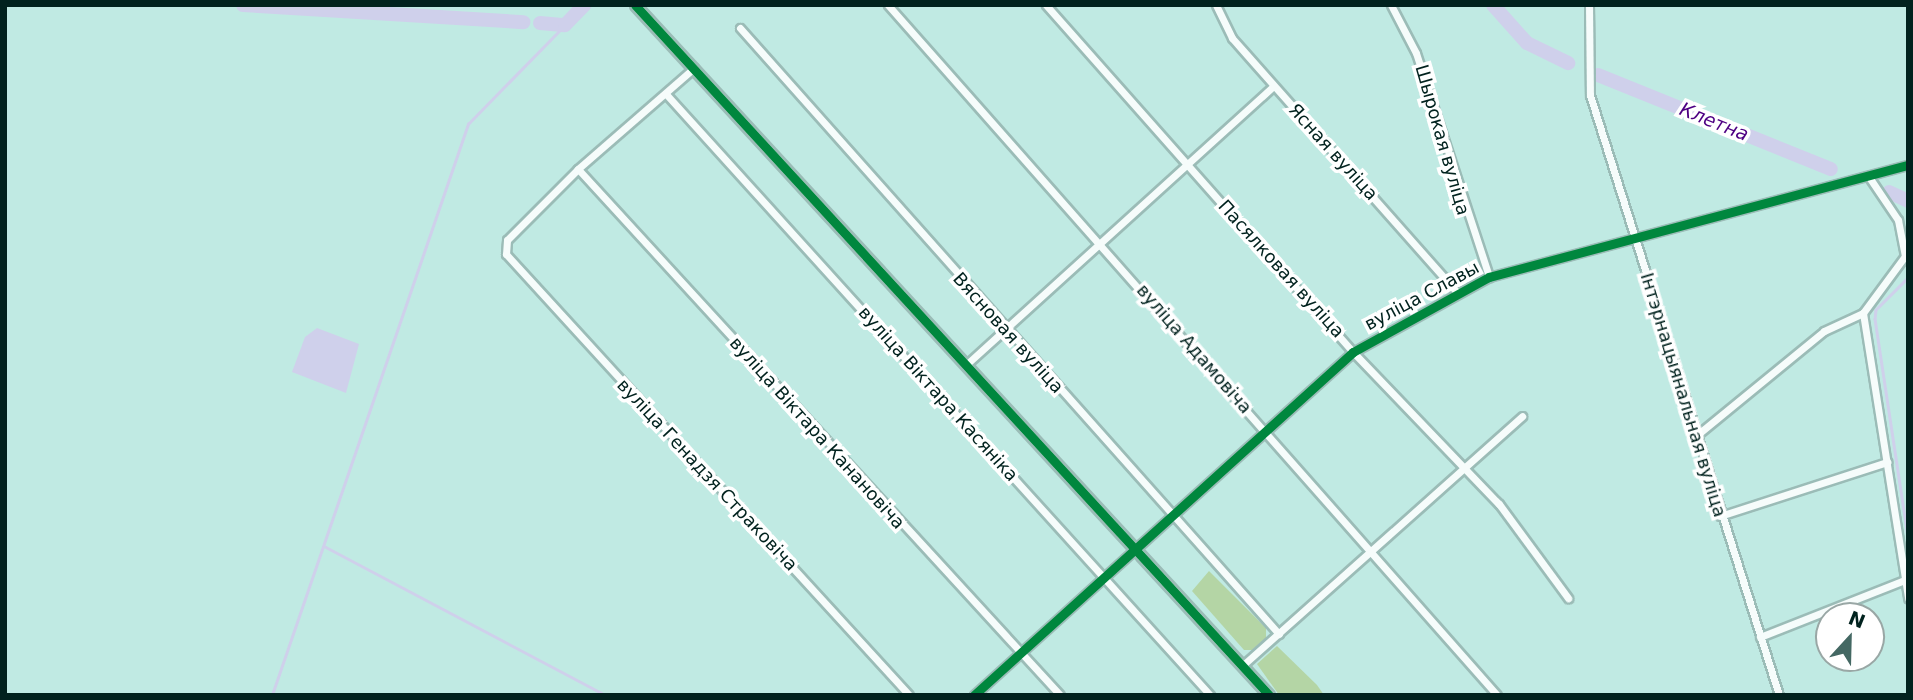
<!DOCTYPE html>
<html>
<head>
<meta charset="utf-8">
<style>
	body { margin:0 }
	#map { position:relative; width:1913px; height:700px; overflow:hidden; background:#c0eae3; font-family:"DejaVu Sans",sans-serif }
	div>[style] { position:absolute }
	.green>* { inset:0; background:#b4d5a5 }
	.water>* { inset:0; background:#cfd0eb }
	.stream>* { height:2.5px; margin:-1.25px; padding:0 1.25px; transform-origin:1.25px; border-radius:1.25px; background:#cfd0eb }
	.river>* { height:14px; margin:-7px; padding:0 7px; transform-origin:7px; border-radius:7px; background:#cfd0eb }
	.roads { filter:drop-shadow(2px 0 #9bbcb7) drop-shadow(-2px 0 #9bbcb7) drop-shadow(0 2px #9bbcb7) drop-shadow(0 -2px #9bbcb7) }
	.minor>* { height:7px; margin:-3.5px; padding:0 3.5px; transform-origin:3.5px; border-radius:3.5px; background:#f6fcfb }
	.tertiary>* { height:9px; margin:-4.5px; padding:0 4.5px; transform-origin:4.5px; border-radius:4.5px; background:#f6fcfb }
	.cycleway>* { height:9px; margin:-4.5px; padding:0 4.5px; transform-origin:4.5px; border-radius:4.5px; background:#00873e }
	span { translate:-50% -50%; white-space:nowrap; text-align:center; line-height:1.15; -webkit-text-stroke:7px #fff; paint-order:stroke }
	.street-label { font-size:18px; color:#01221e }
	.water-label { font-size:19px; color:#4e0083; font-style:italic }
	.frame { position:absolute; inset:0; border:7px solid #01221e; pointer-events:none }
	.north { position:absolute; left:1815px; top:602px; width:70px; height:70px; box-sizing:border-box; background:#fff; border:2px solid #99a7a5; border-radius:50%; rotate:22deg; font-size:19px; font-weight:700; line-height:28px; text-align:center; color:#01221e }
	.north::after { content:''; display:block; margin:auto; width:24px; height:32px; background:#446863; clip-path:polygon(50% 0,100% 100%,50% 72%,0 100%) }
</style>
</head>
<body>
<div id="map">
	<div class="green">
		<div style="clip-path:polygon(1209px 571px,1266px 628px,1266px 639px,1252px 650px,1244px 650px,1192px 591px)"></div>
		<div style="clip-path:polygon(1277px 646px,1317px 685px,1324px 695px,1279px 695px,1257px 664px)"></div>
	</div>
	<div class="water">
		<div style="clip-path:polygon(317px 328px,359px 344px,346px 393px,292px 372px,305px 337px)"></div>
	</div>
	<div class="stream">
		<div style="left:1494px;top:6px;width:1px;rotate:-90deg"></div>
		<div style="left:1908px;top:278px;width:45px;rotate:135deg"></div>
		<div style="left:1876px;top:310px;width:9px;rotate:96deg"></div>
		<div style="left:1875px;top:319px;width:219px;rotate:81.4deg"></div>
		<div style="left:324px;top:546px;width:318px;rotate:27.9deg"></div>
		<div style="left:272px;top:695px;width:604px;rotate:-71.05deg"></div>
		<div style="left:468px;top:124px;width:139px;rotate:-45.6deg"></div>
	</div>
	<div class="river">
		<div style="left:243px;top:5px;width:281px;rotate:3.5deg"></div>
		<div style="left:1493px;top:5px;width:51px;rotate:48.2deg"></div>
		<div style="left:1527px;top:43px;width:46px;rotate:26deg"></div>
		<div style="left:540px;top:23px;width:25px;rotate:5deg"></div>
		<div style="left:565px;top:25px;width:28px;rotate:-46deg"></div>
		<div style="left:1598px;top:75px;width:251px;rotate:22deg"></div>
		<div style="left:1889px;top:192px;width:21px;rotate:25deg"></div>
	</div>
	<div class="roads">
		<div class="minor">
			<div style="left:888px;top:5px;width:920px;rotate:48.57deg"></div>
			<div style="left:1046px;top:5px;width:463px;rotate:48.5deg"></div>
			<div style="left:1353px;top:352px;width:211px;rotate:46.2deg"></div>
			<div style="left:1499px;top:504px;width:117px;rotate:53.7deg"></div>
			<div style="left:1216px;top:5px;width:37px;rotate:64deg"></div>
			<div style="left:1232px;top:38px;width:341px;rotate:48.5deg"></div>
			<div style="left:1391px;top:5px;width:54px;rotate:62.5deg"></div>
			<div style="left:1416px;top:53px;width:236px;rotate:71.9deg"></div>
			<div style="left:1589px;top:5px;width:90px;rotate:89.4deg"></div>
			<div style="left:1590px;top:95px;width:629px;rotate:72.52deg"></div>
			<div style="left:740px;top:28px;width:811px;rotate:48.35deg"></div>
			<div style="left:694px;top:68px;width:154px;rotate:139deg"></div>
			<div style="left:578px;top:169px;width:100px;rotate:135deg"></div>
			<div style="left:507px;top:240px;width:14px;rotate:94deg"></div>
			<div style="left:506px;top:254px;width:597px;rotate:47.58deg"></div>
			<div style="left:666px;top:94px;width:811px;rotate:47.85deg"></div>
			<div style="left:578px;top:169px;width:713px;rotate:47.5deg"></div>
			<div style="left:1869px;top:177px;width:52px;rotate:56deg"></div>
			<div style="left:1898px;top:220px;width:37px;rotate:79deg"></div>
			<div style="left:1905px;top:256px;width:71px;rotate:126.4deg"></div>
			<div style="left:1863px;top:313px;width:289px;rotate:81deg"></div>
			<div style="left:968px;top:363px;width:412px;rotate:-42.2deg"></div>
			<div style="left:1697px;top:435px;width:164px;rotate:-39.3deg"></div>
			<div style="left:1824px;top:331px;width:43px;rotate:-24.8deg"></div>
			<div style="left:1720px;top:516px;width:176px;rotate:-17.9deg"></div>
			<div style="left:1760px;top:637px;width:156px;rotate:-21.5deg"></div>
			<div style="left:1243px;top:665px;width:374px;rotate:-41.7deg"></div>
			<div style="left:974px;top:695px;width:511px;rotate:-42.15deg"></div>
			<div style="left:1353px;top:352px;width:155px;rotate:-28.9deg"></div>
			<div style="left:1489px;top:277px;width:434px;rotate:-15deg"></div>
		</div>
		<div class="tertiary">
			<div style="left:635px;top:5px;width:937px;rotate:47.42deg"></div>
		</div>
	</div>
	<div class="cycleway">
		<div style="left:635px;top:5px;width:937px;rotate:47.42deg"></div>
		<div style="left:974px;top:695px;width:511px;rotate:-42.15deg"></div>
		<div style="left:1353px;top:352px;width:155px;rotate:-28.9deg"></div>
		<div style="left:1489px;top:277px;width:434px;rotate:-15deg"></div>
	</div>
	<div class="street-label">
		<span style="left:1442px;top:140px;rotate:74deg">Шырокая вуліца</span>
		<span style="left:1333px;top:152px;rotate:48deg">Ясная вуліца</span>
		<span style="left:1281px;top:269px;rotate:48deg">Пасялковая вуліца</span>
		<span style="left:1422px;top:296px;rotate:-28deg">вуліца Славы</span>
		<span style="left:1008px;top:333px;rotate:48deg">Вясновая вуліца</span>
		<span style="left:1194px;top:349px;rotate:49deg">вуліца Адамовіча</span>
		<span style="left:938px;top:394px;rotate:48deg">вуліца Віктара Касяніка</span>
		<span style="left:1683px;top:395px;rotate:73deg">Інтэрнацыянальная вуліца</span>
		<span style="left:817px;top:433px;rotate:48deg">вуліца Віктара Канановіча</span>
		<span style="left:707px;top:475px;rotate:47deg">вуліца Генадзя Страковіча</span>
	</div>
	<div class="water-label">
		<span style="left:1714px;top:122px;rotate:22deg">Клетна</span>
	</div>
	<div class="frame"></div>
	<div class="north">N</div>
</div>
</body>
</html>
